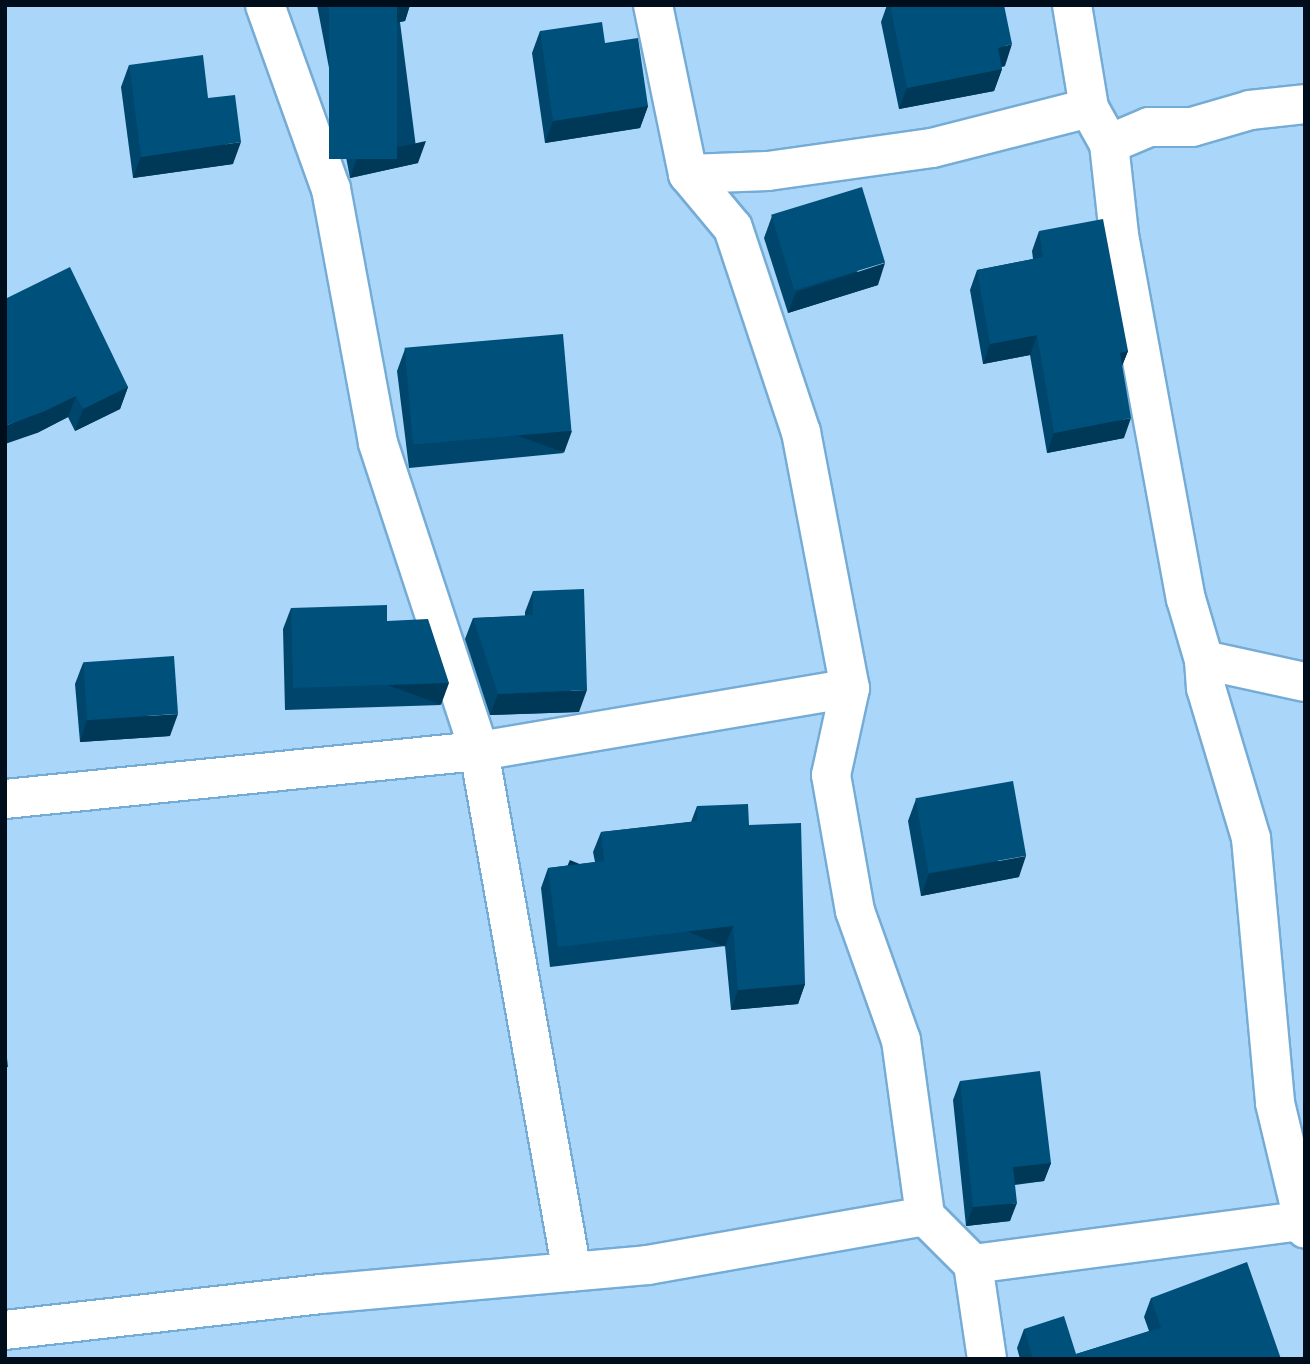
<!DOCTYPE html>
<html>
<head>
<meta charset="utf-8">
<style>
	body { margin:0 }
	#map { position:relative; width:1310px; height:1364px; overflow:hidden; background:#aad6f9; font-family:Lato,sans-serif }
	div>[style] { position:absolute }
	.roads { filter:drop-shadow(2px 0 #75acd6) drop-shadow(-2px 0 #75acd6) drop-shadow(0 2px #75acd6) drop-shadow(0 -2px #75acd6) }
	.minor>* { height:38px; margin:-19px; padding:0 19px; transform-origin:19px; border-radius:19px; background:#fff }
	.wall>* { inset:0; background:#00456b }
	.shaded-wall>* { inset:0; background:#003857; transform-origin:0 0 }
	.building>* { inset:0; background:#00507c; transform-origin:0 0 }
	span { translate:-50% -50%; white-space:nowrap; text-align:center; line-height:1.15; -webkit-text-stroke:7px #c1e2fc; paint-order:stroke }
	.frame { position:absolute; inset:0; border:7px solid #000e1c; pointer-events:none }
</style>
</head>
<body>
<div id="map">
	<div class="roads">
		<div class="minor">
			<div style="left:265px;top:5px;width:195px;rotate:70.3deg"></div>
			<div style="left:331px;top:189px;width:258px;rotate:79.5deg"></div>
			<div style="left:378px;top:443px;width:324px;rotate:71.8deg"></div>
			<div style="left:479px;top:751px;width:529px;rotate:79.88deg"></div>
			<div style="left:653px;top:5px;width:173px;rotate:78.3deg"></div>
			<div style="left:688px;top:174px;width:70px;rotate:50.2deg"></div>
			<div style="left:733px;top:228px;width:215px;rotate:71.6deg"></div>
			<div style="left:801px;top:432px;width:261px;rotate:79.2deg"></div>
			<div style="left:850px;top:688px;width:89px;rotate:102.3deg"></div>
			<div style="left:831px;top:775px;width:138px;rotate:80deg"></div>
			<div style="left:855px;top:911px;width:137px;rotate:70.4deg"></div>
			<div style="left:901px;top:1040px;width:178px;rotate:82.2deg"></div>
			<div style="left:925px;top:1216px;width:68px;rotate:45deg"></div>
			<div style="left:973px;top:1264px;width:96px;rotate:81.6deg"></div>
			<div style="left:1072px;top:5px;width:104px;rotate:80.6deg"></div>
			<div style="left:1089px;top:108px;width:41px;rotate:60.9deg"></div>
			<div style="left:1109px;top:144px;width:92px;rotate:83.7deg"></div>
			<div style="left:1119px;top:235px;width:370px;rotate:79.6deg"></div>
			<div style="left:1186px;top:599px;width:64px;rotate:73.6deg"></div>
			<div style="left:1204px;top:660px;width:28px;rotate:86deg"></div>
			<div style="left:1206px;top:688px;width:157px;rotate:73.3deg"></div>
			<div style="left:1251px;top:838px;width:266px;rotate:84.8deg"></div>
			<div style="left:1275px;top:1103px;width:129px;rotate:76.5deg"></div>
			<div style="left:1109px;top:144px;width:43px;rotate:-23deg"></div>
			<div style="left:1149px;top:127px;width:43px"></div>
			<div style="left:1192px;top:127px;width:60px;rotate:-16.3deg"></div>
			<div style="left:1250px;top:110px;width:55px;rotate:-6.2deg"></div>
			<div style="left:688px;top:174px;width:80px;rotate:-2.1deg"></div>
			<div style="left:768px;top:171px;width:166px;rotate:-8deg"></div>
			<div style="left:932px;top:148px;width:162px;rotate:-14.3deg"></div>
			<div style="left:1204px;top:660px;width:103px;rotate:12.3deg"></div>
			<div style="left:5px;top:799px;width:476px;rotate:-5.8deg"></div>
			<div style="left:479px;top:751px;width:376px;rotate:-9.6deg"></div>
			<div style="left:973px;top:1264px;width:335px;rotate:-7.5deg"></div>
			<div style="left:5px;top:1330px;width:320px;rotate:-6.5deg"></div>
			<div style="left:323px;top:1294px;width:326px;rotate:-5.1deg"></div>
			<div style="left:648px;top:1265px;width:281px;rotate:-10deg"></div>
		</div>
	</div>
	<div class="wall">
		<div style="clip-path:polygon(317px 5px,410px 5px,405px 21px,400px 22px,418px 163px,350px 178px)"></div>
		<div style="clip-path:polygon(887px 5px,1004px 5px,1005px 66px,1001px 67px,1002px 69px,994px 91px,899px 109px,881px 22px)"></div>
		<div style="clip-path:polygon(540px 31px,605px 43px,648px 106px,640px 128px,545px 143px,532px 53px)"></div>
		<div style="clip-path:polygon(129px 65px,208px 98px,233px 164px,133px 178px,121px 87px)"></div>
		<div style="clip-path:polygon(772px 216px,878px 285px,788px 313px,764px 238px)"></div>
		<div style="clip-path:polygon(1039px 231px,1128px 351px,1122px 366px,1124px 438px,1047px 453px,1030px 355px,983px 364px,970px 290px,977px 270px,1033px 259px,1032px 251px)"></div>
		<div style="clip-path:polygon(5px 299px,128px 387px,120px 409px,75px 431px,68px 417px,37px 433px)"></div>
		<div style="clip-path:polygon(405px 349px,564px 453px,409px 468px,397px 371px)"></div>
		<div style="clip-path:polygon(533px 591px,579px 712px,490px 715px,465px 639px,473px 618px,525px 616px,525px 612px)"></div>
		<div style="clip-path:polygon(291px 608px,387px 621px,441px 705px,285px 710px,283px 629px)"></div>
		<div style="clip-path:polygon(83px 663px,170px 736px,80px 742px,75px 684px)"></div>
		<div style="clip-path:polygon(916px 799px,1019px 877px,921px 896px,908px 821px)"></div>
		<div style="clip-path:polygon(697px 806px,749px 825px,805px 984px,798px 1004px,731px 1010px,725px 946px,550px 967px,541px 888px,548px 868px,595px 862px,593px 852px,601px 832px,691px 822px)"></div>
		<div style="clip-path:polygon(960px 1081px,1051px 1163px,1044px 1181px,1015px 1185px,1010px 1221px,966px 1226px,953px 1100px)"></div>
		<div style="clip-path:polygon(1151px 1298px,1281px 1359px,1020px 1359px,1017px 1348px,1024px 1329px,1076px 1354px,1149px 1331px,1144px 1317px)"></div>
	</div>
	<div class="shaded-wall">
		<div style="clip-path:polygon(395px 5px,410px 5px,405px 21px,388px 24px)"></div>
		<div style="clip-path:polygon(1012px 44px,1005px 66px,990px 70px,998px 48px)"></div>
		<div style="clip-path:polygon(1002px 69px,994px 91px,899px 109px,907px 88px)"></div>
		<div style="clip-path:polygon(648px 106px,640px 128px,545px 143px,553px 121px)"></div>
		<div style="clip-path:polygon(426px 141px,418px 163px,350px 178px,358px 156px)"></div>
		<div style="clip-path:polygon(241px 142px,233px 164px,133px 178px,141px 157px)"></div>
		<div style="clip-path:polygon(885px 263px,878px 285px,788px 313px,796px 292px)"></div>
		<div style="clip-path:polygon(1037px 335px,1030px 355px,983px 364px,990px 344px)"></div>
		<div style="clip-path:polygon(1128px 351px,1120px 371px,1120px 353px)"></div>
		<div style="clip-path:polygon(128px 387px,120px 409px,75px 431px,83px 409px)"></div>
		<div style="clip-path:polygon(76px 396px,68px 417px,37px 433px,5px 444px,5px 426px)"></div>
		<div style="clip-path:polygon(1131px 418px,1124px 438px,1047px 453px,1054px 433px)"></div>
		<div style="left:572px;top:431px;width:23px;height:156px;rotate:110deg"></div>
		<div style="left:449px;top:683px;width:23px;height:156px;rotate:110deg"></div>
		<div style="clip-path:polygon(587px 690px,579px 712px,490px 715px,498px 694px)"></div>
		<div style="clip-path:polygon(178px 714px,170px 736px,80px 742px,87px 720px)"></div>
		<div style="clip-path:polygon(1026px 856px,1019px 877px,921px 896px,929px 874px)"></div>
		<div style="left:733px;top:926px;width:22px;height:176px;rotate:112deg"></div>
		<div style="clip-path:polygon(805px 984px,798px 1004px,731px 1010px,738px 990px)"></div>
		<div style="clip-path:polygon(1051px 1163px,1044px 1181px,1006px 1185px,1013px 1167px)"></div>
		<div style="clip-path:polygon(1017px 1203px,1010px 1221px,966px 1226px,973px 1207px)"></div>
	</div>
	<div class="building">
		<div style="left:329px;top:5px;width:68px;height:154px"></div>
		<div style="clip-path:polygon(890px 5px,1004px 5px,1012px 44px,998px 48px,1002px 69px,907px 88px)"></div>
		<div style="clip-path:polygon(602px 22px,605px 43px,638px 38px,648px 106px,553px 121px,540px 31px)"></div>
		<div style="clip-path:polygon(203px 55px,208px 98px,235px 95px,241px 142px,141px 157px,129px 65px)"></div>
		<div style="left:862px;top:187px;width:79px;height:95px;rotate:73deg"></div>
		<div style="clip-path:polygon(1103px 219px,1128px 351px,1120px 353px,1131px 418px,1054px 433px,1037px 335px,990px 344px,977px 270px,1043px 257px,1039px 231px)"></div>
		<div style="clip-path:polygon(70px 267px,128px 387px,83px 409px,76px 396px,45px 411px,5px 426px,5px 299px)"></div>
		<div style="left:563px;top:334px;width:97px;height:159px;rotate:85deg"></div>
		<div style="clip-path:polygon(584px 589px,587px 690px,498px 694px,473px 618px,533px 615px,533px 591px)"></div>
		<div style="clip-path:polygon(387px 605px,387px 621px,428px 619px,449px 683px,293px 688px,291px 608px)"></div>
		<div style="left:174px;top:656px;width:58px;height:91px;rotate:86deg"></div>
		<div style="left:1013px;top:781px;width:76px;height:99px;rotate:80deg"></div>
		<div style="clip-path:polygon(748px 804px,749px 825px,801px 823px,805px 984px,738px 990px,733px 926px,558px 947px,548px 868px,604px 861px,601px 832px,697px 821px,697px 806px)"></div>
		<div style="clip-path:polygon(5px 1041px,8px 1067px,5px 1067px)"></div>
		<div style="clip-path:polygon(1040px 1071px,1051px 1163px,1013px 1167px,1017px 1203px,973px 1207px,960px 1081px)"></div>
		<div style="clip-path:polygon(1247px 1262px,1281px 1359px,1033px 1359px,1024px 1329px,1064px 1316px,1076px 1354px,1161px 1328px,1151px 1298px)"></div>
	</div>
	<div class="frame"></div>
</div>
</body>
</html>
